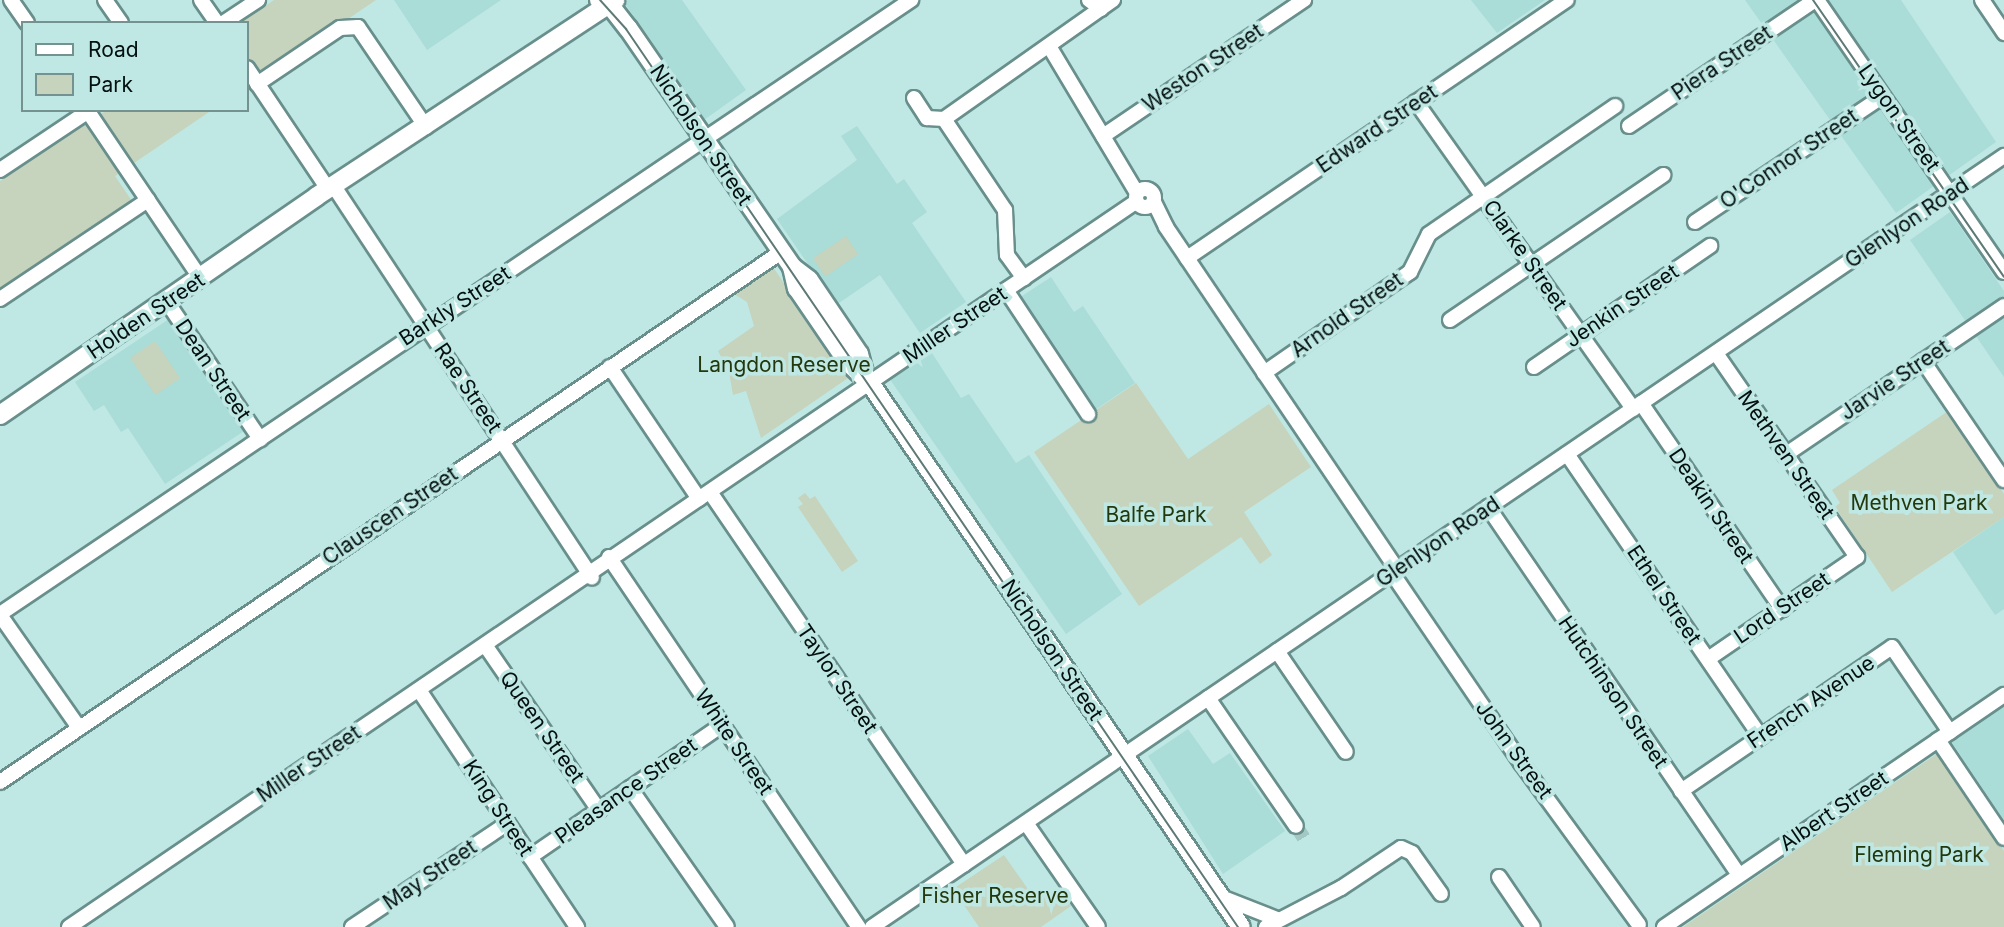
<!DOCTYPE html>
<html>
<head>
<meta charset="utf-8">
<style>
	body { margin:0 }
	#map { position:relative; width:2004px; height:927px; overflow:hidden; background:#bfe8e4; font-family:Inter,sans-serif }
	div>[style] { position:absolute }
	.built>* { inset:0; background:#aadcd8 }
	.green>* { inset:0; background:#c6d3bd; transform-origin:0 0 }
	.minor-tunnel>* { height:14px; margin-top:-7px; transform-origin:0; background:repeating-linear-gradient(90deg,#a3c8c4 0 14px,transparent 0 21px) }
	.roads { filter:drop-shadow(2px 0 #688f8c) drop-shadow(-2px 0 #688f8c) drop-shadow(0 2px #688f8c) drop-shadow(0 -2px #688f8c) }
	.minor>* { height:14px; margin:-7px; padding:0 7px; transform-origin:7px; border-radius:7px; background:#fff }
	.minor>.ring { margin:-7px; padding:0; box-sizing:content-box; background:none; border:14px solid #fff; border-radius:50% }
	.major>* { height:18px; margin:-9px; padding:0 9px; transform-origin:9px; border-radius:9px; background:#fff }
	.tram>* { height:2px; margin:-1px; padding:0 1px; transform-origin:1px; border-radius:1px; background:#5e7976 }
	span { translate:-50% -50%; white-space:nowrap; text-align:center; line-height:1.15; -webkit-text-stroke:7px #bfe8e4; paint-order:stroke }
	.street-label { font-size:21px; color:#03100f }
	.park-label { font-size:21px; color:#23390d }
	.legend { position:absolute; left:21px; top:21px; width:228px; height:91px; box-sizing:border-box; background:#bfe8e4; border:2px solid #74928f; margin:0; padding:9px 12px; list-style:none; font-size:21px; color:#03100f }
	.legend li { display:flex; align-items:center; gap:14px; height:35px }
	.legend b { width:35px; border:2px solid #74928f }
</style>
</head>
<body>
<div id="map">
	<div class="built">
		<div style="clip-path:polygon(394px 0,501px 0,427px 50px)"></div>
		<div style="clip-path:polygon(628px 0,682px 0,746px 90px,704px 120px,624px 2px)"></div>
		<div style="clip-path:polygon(1471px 0,1545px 0,1497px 33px)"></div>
		<div style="clip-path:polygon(1745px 0,1901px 0,1996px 142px,1896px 213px)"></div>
		<div style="clip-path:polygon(857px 126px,897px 184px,904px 179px,927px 212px,912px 223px,966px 302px,920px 333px,880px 275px,836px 305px,777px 219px,857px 160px,841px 136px)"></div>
		<div style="clip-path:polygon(1950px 212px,2004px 291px,2004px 377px,1910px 240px)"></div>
		<div style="clip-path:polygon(1051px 277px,1074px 312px,1083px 306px,1135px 383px,1092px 412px,1016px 300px)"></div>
		<div style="clip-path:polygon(169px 319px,244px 431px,165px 484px,128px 428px,121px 432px,104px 405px,94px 411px,75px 382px)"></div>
		<div style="clip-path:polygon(930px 350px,961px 398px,969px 394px,1016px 463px,1029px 455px,1122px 594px,1066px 634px,889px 378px)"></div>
		<div style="clip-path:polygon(2004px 517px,2004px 609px,1995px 615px,1953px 552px)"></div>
		<div style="clip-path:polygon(2004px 705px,2004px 820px,1951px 741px)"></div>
		<div style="clip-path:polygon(1188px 729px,1213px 764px,1230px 753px,1285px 831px,1223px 874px,1148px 756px)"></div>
	</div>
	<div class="green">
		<div style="clip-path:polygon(274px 0,376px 0,247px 87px,247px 23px,240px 23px)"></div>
		<div style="clip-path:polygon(107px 110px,212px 110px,115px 176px,134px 204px,0 293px,0 181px)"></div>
		<div style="left:846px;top:236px;width:22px;height:40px;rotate:56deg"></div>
		<div style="clip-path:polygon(773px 267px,848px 378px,761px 438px,746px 391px,733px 395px,729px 372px,718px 351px,754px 326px,747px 302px,734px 294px)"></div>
		<div style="left:155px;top:341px;width:45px;height:30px;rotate:56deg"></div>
		<div style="clip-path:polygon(1136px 383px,1188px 459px,1269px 404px,1311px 467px,1244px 512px,1272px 555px,1260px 564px,1241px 537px,1139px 606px,1034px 452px)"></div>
		<div style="clip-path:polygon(1948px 411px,2004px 494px,2004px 517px,1892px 592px,1835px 507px,1840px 503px,1832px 490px)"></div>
		<div style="clip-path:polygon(805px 493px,810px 499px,815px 496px,858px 561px,842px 572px,798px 507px,803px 504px,798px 498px)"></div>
		<div style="clip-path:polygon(1938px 753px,2004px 851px,2004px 927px,1683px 927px)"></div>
		<div style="clip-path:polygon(1004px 855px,1037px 902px,1057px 888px,1071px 906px,1041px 927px,979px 927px,953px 889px)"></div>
	</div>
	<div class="minor-tunnel">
		<div style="left:1296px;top:826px;width:17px;rotate:57deg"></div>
	</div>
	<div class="roads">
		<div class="minor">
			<div style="left:11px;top:0;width:28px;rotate:55deg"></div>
			<div style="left:105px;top:0;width:28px;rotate:55deg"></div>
			<div style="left:201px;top:0;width:28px;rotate:55deg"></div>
			<div style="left:1089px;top:0;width:15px;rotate:37deg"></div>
			<div style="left:1817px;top:0;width:330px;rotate:55.5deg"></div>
			<div style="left:1982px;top:0;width:40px;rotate:56deg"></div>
			<div style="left:223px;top:23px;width:42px;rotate:-33.3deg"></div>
			<div style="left:1049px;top:46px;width:171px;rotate:59.1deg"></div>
			<div style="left:247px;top:68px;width:146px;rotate:56.2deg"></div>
			<div style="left:257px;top:84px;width:100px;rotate:-34deg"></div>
			<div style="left:340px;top:28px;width:18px;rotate:-3deg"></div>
			<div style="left:358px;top:27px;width:121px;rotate:55.8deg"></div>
			<div style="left:914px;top:98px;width:24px;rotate:57deg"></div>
			<div style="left:927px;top:118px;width:17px;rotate:3deg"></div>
			<div style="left:1416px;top:102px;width:376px;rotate:54.7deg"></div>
			<div style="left:87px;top:110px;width:204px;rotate:56deg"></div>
			<div style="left:944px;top:119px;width:207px;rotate:-35.2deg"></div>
			<div style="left:944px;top:119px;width:110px;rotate:56.2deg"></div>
			<div style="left:1005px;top:210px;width:45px;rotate:87.5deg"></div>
			<div style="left:1007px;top:255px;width:29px;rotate:54deg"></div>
			<div style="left:1629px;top:126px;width:225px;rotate:-34.1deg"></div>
			<div style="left:1103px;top:136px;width:243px;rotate:-34.1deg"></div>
			<div style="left:0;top:170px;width:108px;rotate:-33.7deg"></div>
			<div class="ring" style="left:1136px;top:189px;width:4px;height:4px"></div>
			<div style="left:337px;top:191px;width:463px;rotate:56.6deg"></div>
			<div style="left:1154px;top:202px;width:28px;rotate:64deg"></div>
			<div style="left:1166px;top:227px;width:414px;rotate:56deg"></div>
			<div style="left:1695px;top:222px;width:226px;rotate:-33.8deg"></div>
			<div style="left:1187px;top:258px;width:459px;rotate:-34.2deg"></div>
			<div style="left:1006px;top:290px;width:149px;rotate:56.5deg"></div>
			<div style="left:0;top:299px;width:178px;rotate:-33.8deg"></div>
			<div style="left:167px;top:302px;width:166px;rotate:55.8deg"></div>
			<div style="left:1450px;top:320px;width:258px;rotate:-34.2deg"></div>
			<div style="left:1923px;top:361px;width:144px;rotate:55.8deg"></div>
			<div style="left:610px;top:367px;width:159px;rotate:56deg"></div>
			<div style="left:1534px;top:367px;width:214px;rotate:-34.5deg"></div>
			<div style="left:1264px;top:373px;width:178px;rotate:-34.7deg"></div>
			<div style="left:1410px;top:272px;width:42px;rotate:-63.4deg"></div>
			<div style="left:1429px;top:234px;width:226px;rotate:-34.5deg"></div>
			<div style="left:1641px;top:403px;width:250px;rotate:55.6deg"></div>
			<div style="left:1567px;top:454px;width:343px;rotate:55.6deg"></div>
			<div style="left:1785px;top:455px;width:265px;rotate:-34.2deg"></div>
			<div style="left:710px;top:492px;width:451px;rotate:55.7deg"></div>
			<div style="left:1488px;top:507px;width:445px;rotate:55.7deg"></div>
			<div style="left:609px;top:557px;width:447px;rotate:56deg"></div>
			<div style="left:1392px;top:573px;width:230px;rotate:55.8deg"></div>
			<div style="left:1521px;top:763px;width:200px;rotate:53.9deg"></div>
			<div style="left:0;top:614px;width:1099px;rotate:-33.98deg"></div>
			<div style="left:0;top:615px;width:138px;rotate:55deg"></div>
			<div style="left:485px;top:645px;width:201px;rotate:55.4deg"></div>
			<div style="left:1277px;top:651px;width:122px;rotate:55.7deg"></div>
			<div style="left:1708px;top:659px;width:181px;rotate:-34.4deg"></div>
			<div style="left:1857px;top:557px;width:248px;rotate:-124.7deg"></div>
			<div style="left:419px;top:690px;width:285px;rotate:56.3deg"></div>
			<div style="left:1208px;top:698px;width:155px;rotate:55.5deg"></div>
			<div style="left:1938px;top:740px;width:118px;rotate:56deg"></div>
			<div style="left:0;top:782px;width:944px;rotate:-34.16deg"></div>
			<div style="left:630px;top:788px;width:169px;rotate:55.1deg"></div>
			<div style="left:1681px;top:791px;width:255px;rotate:-34.3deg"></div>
			<div style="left:1892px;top:647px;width:103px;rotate:55.7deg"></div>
			<div style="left:1026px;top:823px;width:126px;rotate:55.3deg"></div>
			<div style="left:530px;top:857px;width:233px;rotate:-34.5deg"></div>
			<div style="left:1499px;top:877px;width:60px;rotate:55.8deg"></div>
			<div style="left:1221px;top:897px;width:60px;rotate:21.4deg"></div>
			<div style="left:69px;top:927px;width:1291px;rotate:-34.21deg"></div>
			<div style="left:352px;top:927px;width:187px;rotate:-33.7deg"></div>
			<div style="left:872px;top:927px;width:1370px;rotate:-34.26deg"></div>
			<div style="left:1266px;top:927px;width:85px;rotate:-27.5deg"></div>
			<div style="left:1341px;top:888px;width:72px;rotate:-33.7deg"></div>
			<div style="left:1401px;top:848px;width:12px;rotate:24deg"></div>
			<div style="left:1412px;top:853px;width:50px;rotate:54.7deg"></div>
			<div style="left:1664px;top:927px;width:412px;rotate:-34.3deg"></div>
		</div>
		<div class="major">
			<div style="left:599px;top:0;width:11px;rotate:22deg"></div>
			<div style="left:609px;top:4px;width:31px;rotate:52deg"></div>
			<div style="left:628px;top:28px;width:290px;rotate:55.5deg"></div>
			<div style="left:792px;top:267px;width:21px;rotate:37deg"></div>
			<div style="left:809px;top:280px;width:89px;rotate:56deg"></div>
			<div style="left:859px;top:354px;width:20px;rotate:75deg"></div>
			<div style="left:792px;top:267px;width:22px;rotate:77deg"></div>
			<div style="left:797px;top:288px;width:88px;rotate:55.6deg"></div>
			<div style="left:847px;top:361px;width:32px;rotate:44deg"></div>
			<div style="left:870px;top:383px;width:658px;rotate:55.71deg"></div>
			<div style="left:0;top:415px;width:385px;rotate:-34.6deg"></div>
			<div style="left:317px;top:196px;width:357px;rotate:-33.3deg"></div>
		</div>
	</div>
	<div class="tram">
		<div style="left:600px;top:0;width:39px;rotate:48deg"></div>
		<div style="left:626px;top:29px;width:1087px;rotate:55.73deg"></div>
		<div style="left:1813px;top:0;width:336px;rotate:55.4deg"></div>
	</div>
	<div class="street-label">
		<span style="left:1722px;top:63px;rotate:-34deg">Piera Street</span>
		<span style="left:1203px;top:68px;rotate:-34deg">Weston Street</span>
		<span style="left:1899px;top:118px;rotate:55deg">Lygon Street</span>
		<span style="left:1377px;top:129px;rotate:-34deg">Edward Street</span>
		<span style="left:701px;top:135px;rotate:56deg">Nicholson Street</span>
		<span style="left:1789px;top:159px;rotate:-34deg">O'Connor Street</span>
		<span style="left:1907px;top:223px;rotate:-34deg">Glenlyon Road</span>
		<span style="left:1525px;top:255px;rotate:55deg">Clarke Street</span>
		<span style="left:455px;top:306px;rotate:-33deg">Barkly Street</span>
		<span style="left:1622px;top:306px;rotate:-34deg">Jenkin Street</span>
		<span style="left:1347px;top:315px;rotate:-35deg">Arnold Street</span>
		<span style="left:146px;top:316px;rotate:-34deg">Holden Street</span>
		<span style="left:955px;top:325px;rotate:-34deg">Miller Street</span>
		<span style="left:213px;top:370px;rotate:56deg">Dean Street</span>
		<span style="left:1895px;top:380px;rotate:-34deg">Jarvie Street</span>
		<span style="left:468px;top:388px;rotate:56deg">Rae Street</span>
		<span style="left:1786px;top:455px;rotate:55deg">Methven Street</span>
		<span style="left:1711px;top:506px;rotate:56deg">Deakin Street</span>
		<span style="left:390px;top:516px;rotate:-34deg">Clauscen Street</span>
		<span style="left:1438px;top:542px;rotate:-34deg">Glenlyon Road</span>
		<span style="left:1664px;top:595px;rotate:56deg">Ethel Street</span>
		<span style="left:1782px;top:608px;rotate:-34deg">Lord Street</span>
		<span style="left:1052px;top:650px;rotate:56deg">Nicholson Street</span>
		<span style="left:837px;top:679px;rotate:56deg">Taylor Street</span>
		<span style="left:1613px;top:692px;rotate:56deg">Hutchinson Street</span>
		<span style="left:1811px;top:702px;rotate:-34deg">French Avenue</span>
		<span style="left:542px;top:727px;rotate:55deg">Queen Street</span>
		<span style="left:734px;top:742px;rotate:56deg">White Street</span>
		<span style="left:1514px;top:750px;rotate:54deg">John Street</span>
		<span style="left:309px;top:764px;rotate:-34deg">Miller Street</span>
		<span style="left:626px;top:791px;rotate:-35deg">Pleasance Street</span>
		<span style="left:498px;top:808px;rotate:57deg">King Street</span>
		<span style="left:1834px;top:811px;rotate:-34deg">Albert Street</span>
		<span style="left:430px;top:875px;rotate:-34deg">May Street</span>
	</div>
	<div class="park-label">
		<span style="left:784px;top:365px">Langdon Reserve</span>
		<span style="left:1919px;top:503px">Methven Park</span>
		<span style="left:1156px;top:515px">Balfe Park</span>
		<span style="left:1919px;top:855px">Fleming Park</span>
		<span style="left:995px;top:896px">Fisher Reserve</span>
	</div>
	<ul class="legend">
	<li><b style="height:9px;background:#fff"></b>Road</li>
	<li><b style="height:19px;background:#c6d3bd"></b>Park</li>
	</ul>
</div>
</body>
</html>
